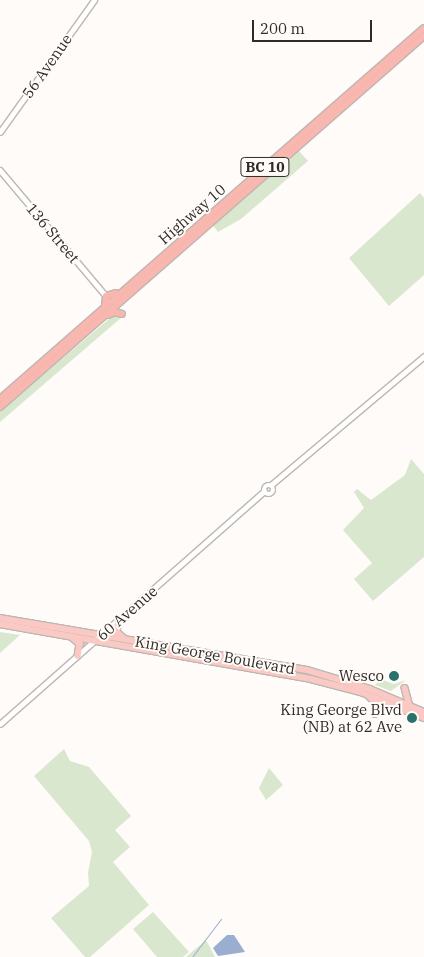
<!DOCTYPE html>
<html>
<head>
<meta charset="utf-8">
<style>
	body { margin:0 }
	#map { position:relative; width:424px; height:957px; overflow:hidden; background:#fffbf8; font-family:"IBM Plex Serif",serif }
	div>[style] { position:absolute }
	.green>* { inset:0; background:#d9e7cf }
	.water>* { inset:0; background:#99aed0 }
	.stream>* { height:1px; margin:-0.5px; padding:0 0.5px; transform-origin:0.5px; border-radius:0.5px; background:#99aed0 }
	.roads { filter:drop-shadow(1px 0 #bdb7b2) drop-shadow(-1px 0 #bdb7b2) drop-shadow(0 1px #bdb7b2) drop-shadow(0 -1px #bdb7b2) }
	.tertiary>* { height:4.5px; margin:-2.25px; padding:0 2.25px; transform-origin:2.25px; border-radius:2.25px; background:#fff }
	.tertiary>.ring { margin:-2.25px; padding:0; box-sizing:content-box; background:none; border:4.5px solid #fff; border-radius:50% }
	.primary>* { height:5.5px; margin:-2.75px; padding:0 2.75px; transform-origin:2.75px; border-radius:2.75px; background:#fbc9c4 }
	.trunk>* { height:6px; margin:-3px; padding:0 3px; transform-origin:3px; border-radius:3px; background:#fab7b0 }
	.dots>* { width:14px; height:14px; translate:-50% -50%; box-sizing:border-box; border:2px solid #fffbf8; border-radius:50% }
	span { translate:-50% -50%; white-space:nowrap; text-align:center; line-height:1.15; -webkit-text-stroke:4px #fffbf8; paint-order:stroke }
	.shield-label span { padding:1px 4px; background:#fffbf8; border:1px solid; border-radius:4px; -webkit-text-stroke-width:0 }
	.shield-label { font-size:14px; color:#2e2b29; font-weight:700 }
	.street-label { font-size:15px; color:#2e2b29 }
	.poi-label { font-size:15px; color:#2e2b29 }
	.right { translate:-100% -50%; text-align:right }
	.scale { position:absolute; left:252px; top:20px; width:120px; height:22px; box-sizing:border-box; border:2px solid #2e2b29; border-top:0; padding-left:6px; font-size:15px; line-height:18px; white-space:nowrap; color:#2e2b29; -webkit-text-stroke:4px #fffbf8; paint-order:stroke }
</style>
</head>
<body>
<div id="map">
	<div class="green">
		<div style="clip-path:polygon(298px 150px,308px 161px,241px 219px,218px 232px,212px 224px)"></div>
		<div style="clip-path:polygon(420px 193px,424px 198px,424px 275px,389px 306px,349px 258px)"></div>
		<div style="clip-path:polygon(115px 314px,122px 317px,0 422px,0 411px)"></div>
		<div style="clip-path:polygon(411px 459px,424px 474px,424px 557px,373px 601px,354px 579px,372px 563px,343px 530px,364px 508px,354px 492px,357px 489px,371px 500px,405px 475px)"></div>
		<div style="clip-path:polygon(0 632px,20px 635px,0 653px)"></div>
		<div style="clip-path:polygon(380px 679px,394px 684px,406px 680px,391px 691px,375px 685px)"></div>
		<div style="clip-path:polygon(64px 749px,70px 761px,89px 767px,131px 816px,115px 830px,130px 847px,113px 862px,149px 905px,90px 957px,85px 957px,51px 918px,89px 886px,88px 873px,92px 852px,89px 841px,34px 776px)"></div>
		<div style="clip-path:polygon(269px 768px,283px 785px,266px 800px,259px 788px)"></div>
		<div style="clip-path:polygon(153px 912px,189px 952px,183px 957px,157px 957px,133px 929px)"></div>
		<div style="clip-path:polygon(206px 940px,215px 957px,186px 957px)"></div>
	</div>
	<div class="water">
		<div style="clip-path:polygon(227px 935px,234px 935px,245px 952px,218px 956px,213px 948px)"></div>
	</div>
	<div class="stream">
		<div style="left:192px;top:957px;width:48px;rotate:-52.7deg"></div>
	</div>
	<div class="roads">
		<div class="tertiary">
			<div style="left:0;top:132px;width:162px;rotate:-54.5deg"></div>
			<div style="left:0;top:170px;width:165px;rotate:49.9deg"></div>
			<div style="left:271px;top:485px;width:200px;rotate:-40.1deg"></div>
			<div class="ring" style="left:264px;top:485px;width:5.5px;height:5.5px"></div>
			<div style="left:0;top:724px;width:352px;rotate:-41.4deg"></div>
		</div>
		<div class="primary">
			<div style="left:0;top:618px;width:311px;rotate:9.6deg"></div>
			<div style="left:307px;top:670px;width:66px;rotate:16.8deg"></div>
			<div style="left:370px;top:689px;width:59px;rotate:23.1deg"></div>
			<div style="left:119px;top:620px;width:12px;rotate:99deg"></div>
			<div style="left:117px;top:632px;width:9px;rotate:41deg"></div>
			<div style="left:0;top:624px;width:316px;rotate:10deg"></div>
			<div style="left:311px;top:679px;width:52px;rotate:14.6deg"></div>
			<div style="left:361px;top:692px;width:68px;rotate:22.4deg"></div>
			<div style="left:72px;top:637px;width:11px;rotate:41deg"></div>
			<div style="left:80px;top:644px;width:12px;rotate:99deg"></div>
			<div style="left:405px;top:688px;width:16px;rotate:75deg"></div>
			<div style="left:370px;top:697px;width:9px;rotate:41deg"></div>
			<div style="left:377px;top:703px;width:11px;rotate:100deg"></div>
		</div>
		<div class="trunk">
			<div style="left:105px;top:306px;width:10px;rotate:-84deg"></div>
			<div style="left:106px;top:296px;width:10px;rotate:-17deg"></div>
			<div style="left:108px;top:315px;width:8px;rotate:-23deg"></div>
			<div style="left:115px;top:312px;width:7px;rotate:16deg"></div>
			<div style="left:0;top:399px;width:563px;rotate:-41.19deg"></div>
			<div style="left:0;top:407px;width:563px;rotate:-41.19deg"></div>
		</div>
	</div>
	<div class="dots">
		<div style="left:394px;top:676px;background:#29726c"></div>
		<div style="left:412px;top:718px;background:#29726c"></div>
	</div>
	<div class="shield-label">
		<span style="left:265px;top:167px">BC 10</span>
	</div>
	<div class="street-label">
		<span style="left:47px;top:66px;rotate:-55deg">56 Avenue</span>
		<span style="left:192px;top:214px;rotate:-41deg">Highway 10</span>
		<span style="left:53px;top:233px;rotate:50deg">136 Street</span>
		<span style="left:127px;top:613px;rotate:-41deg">60 Avenue</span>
		<span style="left:215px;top:655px;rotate:10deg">King George Boulevard</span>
	</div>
	<div class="poi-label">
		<span class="right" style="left:384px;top:676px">Wesco</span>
		<span class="right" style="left:402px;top:718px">King George Blvd<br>(NB) at 62 Ave</span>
	</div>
	<div class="scale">200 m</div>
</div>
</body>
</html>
